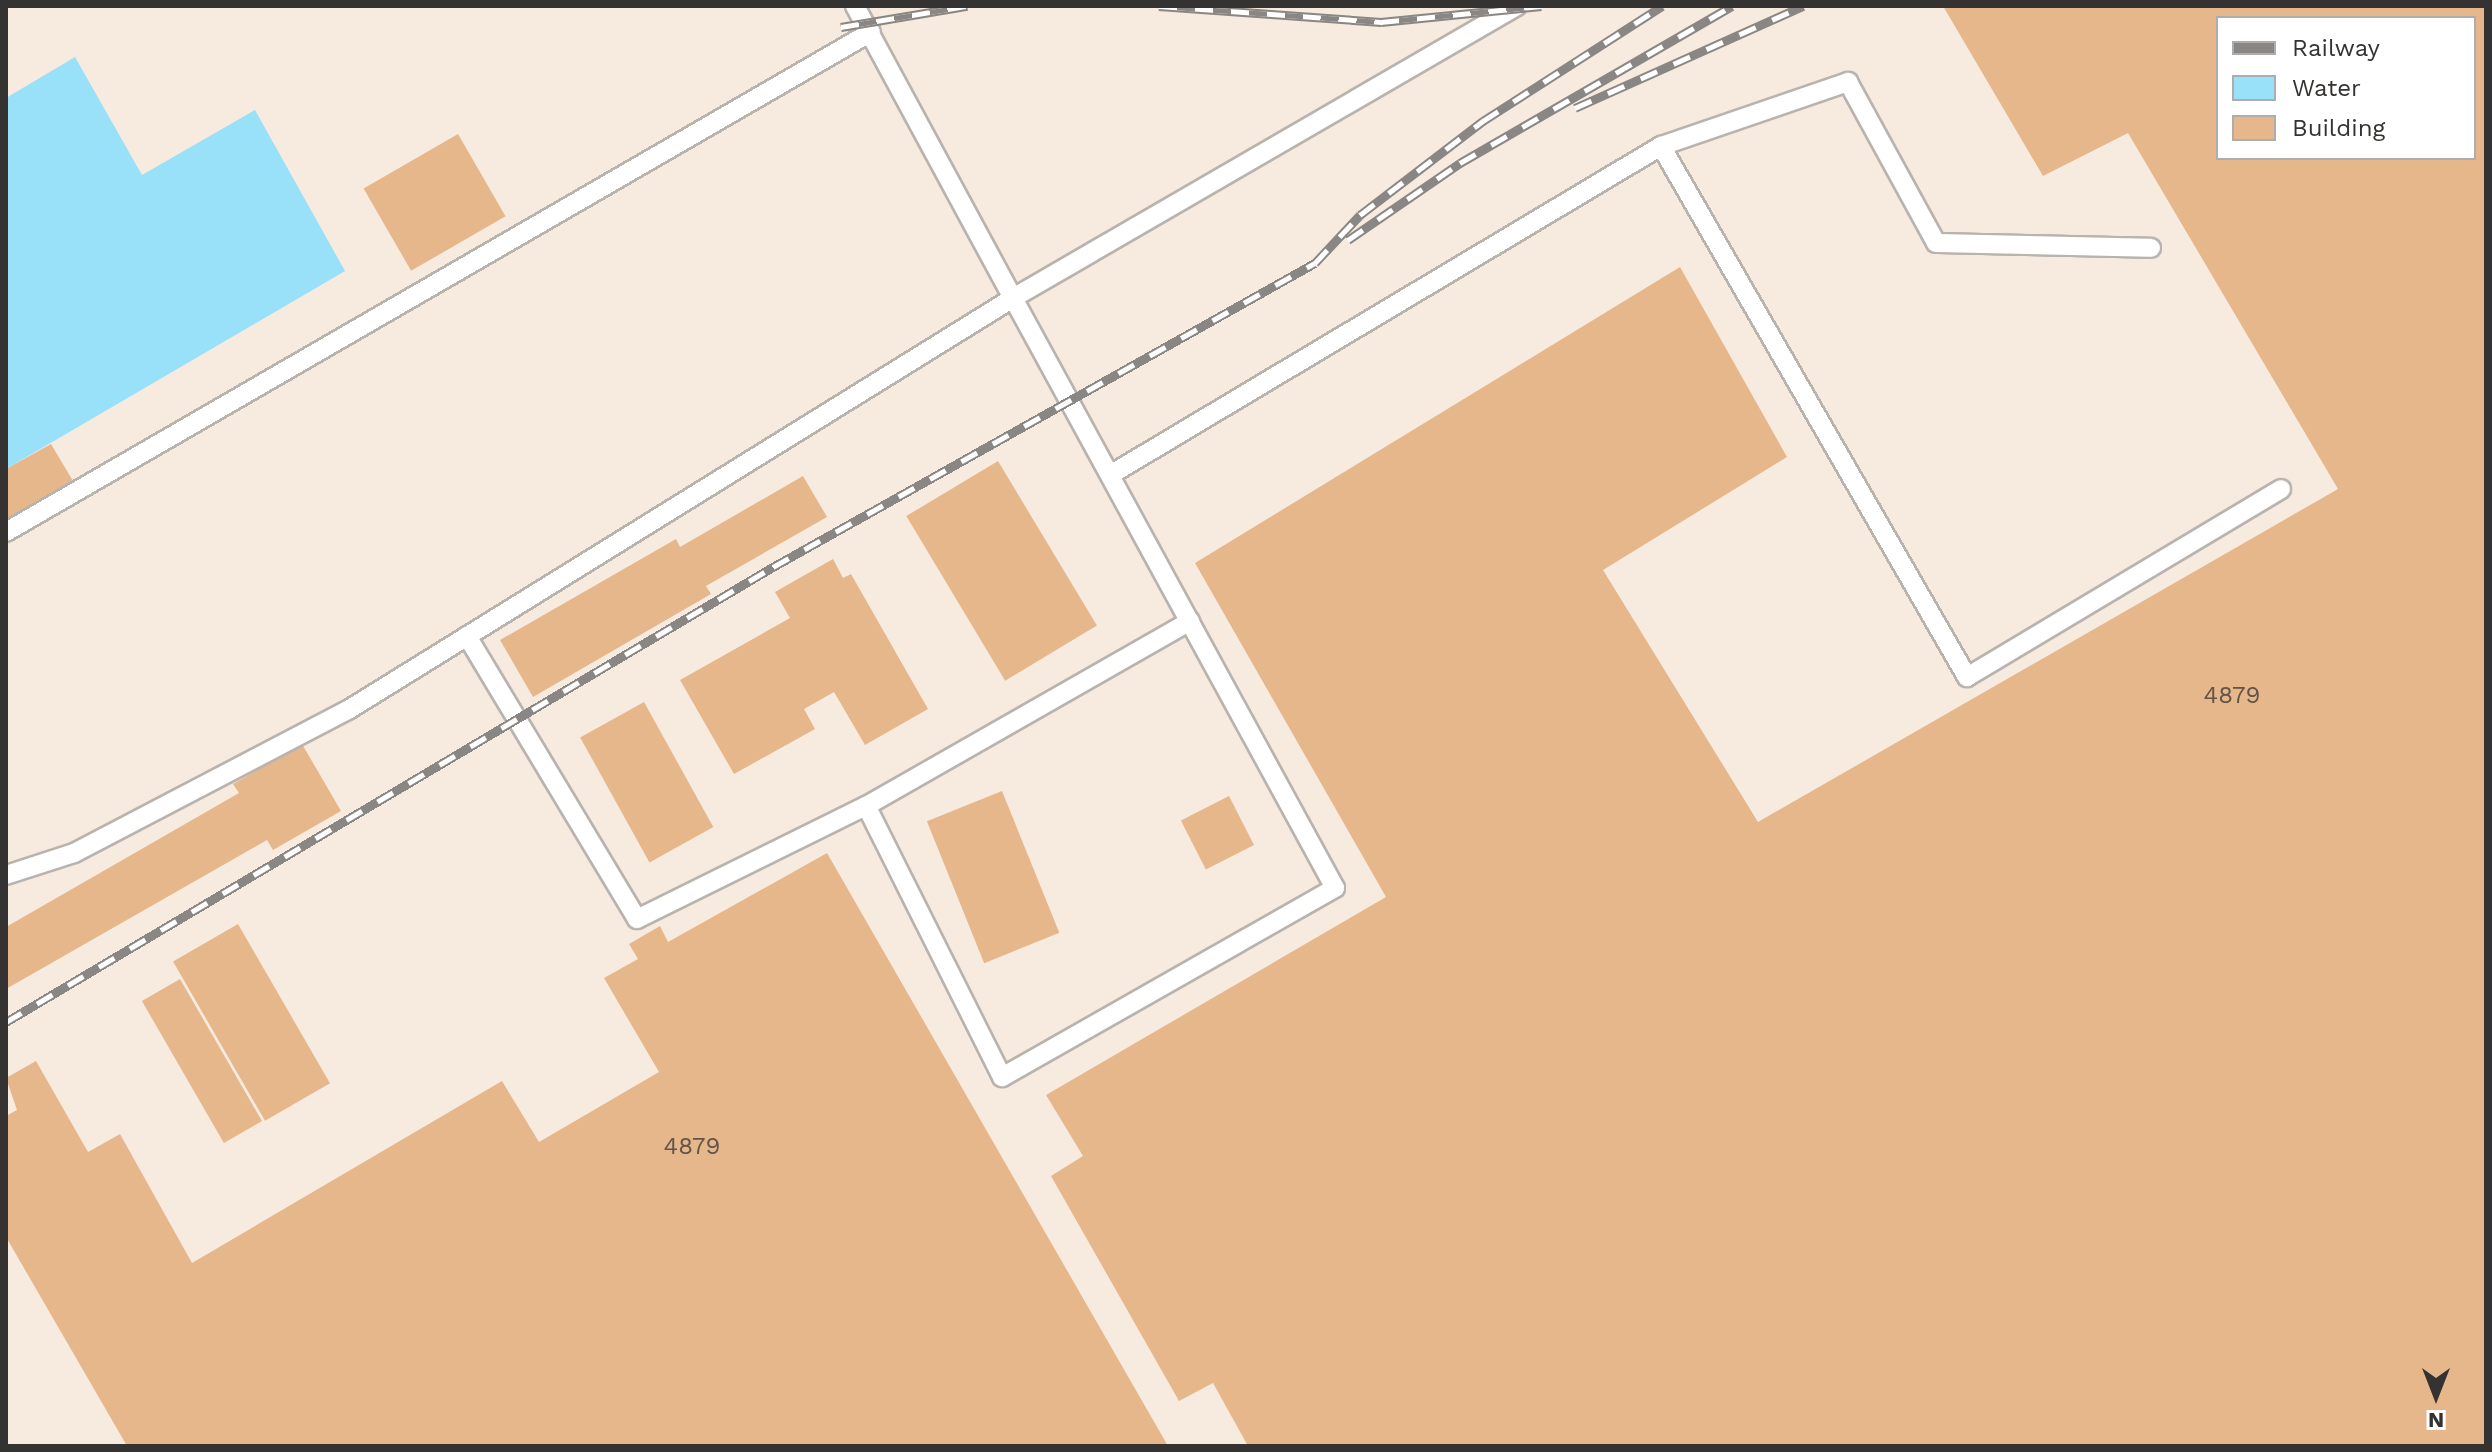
<!DOCTYPE html>
<html>
<head>
<meta charset="utf-8">
<style>
	body { margin:0 }
	#map { position:relative; width:2492px; height:1452px; overflow:hidden; background:#fff8f3; font-family:"Work Sans",sans-serif }
	div>[style] { position:absolute }
	.built>* { inset:0; background:#f7eadf }
	.water>* { inset:0; background:#98e1f8 }
	.building>* { inset:0; background:#e7b78c; transform-origin:0 0 }
	.roads { filter:drop-shadow(2px 0 #b9b3ae) drop-shadow(-2px 0 #b9b3ae) drop-shadow(0 2px #b9b3ae) drop-shadow(0 -2px #b9b3ae) }
	.lane>* { height:18px; margin:-9px; padding:0 9px; transform-origin:9px; border-radius:9px; background:#fff }
	.rail>* { height:9px; margin-top:-4.5px; transform-origin:0; background:repeating-linear-gradient(90deg,#fff 0 18px,#8a8683 0 36px); box-sizing:border-box; border-block:2px solid #8a8683 }
	span { translate:-50% -50%; white-space:nowrap; text-align:center; line-height:1.15; -webkit-text-stroke:6px #fff; paint-order:stroke }
	.number-label { font-size:24px; color:#625448 }
	.number-label span { -webkit-text-stroke-width:0 }
	.frame { position:absolute; inset:0; border:8px solid #353331; pointer-events:none }
	.legend { position:absolute; left:2216px; top:16px; width:260px; height:144px; box-sizing:border-box; background:#fff; border:2px solid #aeadad; margin:0; padding:10px 14px; list-style:none; font-size:24px; color:#353331 }
	.legend li { display:flex; align-items:center; gap:16px; height:40px }
	.legend b { width:40px; border:2px solid #aeadad }
	.north { position:absolute; left:2396px; top:1356px; width:80px; height:80px; -webkit-text-stroke:6px #fff; paint-order:stroke; rotate:180deg; font-size:22px; font-weight:700; line-height:32px; text-align:center; color:#353331 }
	.north::after { content:''; display:block; margin:auto; width:28px; height:36px; background:#353331; clip-path:polygon(50% 0,100% 100%,50% 72%,0 100%) }
</style>
</head>
<body>
<div id="map">
	<div class="built">
		<div style="clip-path:polygon(evenodd,6px 6px,2486px 6px,2486px 1446px,6px 1446px,6px 6px,2218px 18px,2474px 18px,2474px 158px,2218px 158px,2218px 18px)"></div>
	</div>
	<div class="water">
		<div style="clip-path:polygon(75px 57px,142px 175px,255px 110px,345px 271px,6px 469px,6px 98px)"></div>
	</div>
	<div class="building">
		<div style="clip-path:polygon(evenodd,1943px 6px,2486px 6px,2486px 1446px,1248px 1446px,1213px 1383px,1179px 1401px,1051px 1176px,1083px 1156px,1046px 1095px,1386px 897px,1195px 563px,1680px 267px,1787px 457px,1603px 570px,1758px 822px,2338px 489px,2128px 133px,2043px 176px,1943px 6px,2218px 18px,2474px 18px,2474px 158px,2218px 158px,2218px 18px)"></div>
		<div style="left:458px;top:134px;width:95px;height:109px;rotate:60deg"></div>
		<div style="clip-path:polygon(51px 444px,76px 486px,6px 526px,6px 469px)"></div>
		<div style="left:998px;top:461px;width:192px;height:107px;rotate:59deg"></div>
		<div style="clip-path:polygon(803px 476px,827px 517px,706px 586px,711px 594px,533px 697px,500px 640px,676px 539px,680px 547px)"></div>
		<div style="clip-path:polygon(833px 559px,843px 578px,851px 574px,928px 709px,865px 745px,834px 692px,804px 709px,815px 729px,734px 774px,680px 680px,790px 618px,775px 592px)"></div>
		<div style="left:644px;top:702px;width:143px;height:73px;rotate:61deg"></div>
		<div style="clip-path:polygon(302px 744px,341px 811px,273px 850px,267px 840px,6px 989px,6px 927px,239px 793px,233px 784px)"></div>
		<div style="left:1002px;top:791px;width:153px;height:81px;rotate:68deg"></div>
		<div style="left:1229px;top:796px;width:55px;height:54px;rotate:63deg"></div>
		<div style="clip-path:polygon(827px 853px,1168px 1446px,127px 1446px,6px 1237px,6px 1116px,17px 1110px,6px 1078px,36px 1061px,88px 1152px,120px 1134px,192px 1263px,502px 1081px,539px 1142px,659px 1072px,604px 978px,638px 959px,629px 944px,660px 926px,668px 942px)"></div>
		<div style="left:238px;top:924px;width:184px;height:75px;rotate:60deg"></div>
		<div style="left:180px;top:979px;width:164px;height:44px;rotate:60deg"></div>
	</div>
	<div class="roads">
		<div class="lane">
			<div style="left:855px;top:6px;width:332px;rotate:61.6deg"></div>
			<div style="left:1013px;top:298px;width:582px;rotate:-30.09deg"></div>
			<div style="left:1661px;top:146px;width:198px;rotate:-18.9deg"></div>
			<div style="left:1848px;top:82px;width:183px;rotate:61.3deg"></div>
			<div style="left:1936px;top:243px;width:215px;rotate:1.3deg"></div>
			<div style="left:1110px;top:475px;width:642px;rotate:-30.84deg"></div>
			<div style="left:1661px;top:146px;width:613px;rotate:60.05deg"></div>
			<div style="left:1967px;top:677px;width:366px;rotate:-30.9deg"></div>
			<div style="left:6px;top:532px;width:999px;rotate:-30.03deg"></div>
			<div style="left:467px;top:636px;width:330px;rotate:59deg"></div>
			<div style="left:637px;top:919px;width:255px;rotate:-26.3deg"></div>
			<div style="left:866px;top:806px;width:373px;rotate:-29.7deg"></div>
			<div style="left:6px;top:875px;width:71px;rotate:-17.9deg"></div>
			<div style="left:74px;top:853px;width:309px;rotate:-27.6deg"></div>
			<div style="left:348px;top:710px;width:782px;rotate:-31.78deg"></div>
			<div style="left:1013px;top:298px;width:672px;rotate:61.38deg"></div>
			<div style="left:1335px;top:888px;width:383px;rotate:150.4deg"></div>
			<div style="left:1002px;top:1077px;width:303px;rotate:-116.6deg"></div>
		</div>
	</div>
	<div class="rail">
		<div style="left:1159px;top:6px;width:223px;rotate:4.1deg"></div>
		<div style="left:1381px;top:22px;width:161px;rotate:-5.7deg"></div>
		<div style="left:841px;top:27px;width:128px;rotate:-9.5deg"></div>
		<div style="left:1575px;top:108px;width:250px;rotate:-24.1deg"></div>
		<div style="left:1348px;top:240px;width:136px;rotate:-34.5deg"></div>
		<div style="left:1460px;top:163px;width:314px;rotate:-30deg"></div>
		<div style="left:6px;top:1022px;width:892px;rotate:-30.68deg"></div>
		<div style="left:773px;top:567px;width:621px;rotate:-29.29deg"></div>
		<div style="left:1315px;top:263px;width:66px;rotate:-46.8deg"></div>
		<div style="left:1360px;top:215px;width:155px;rotate:-37.4deg"></div>
		<div style="left:1483px;top:121px;width:213px;rotate:-32.7deg"></div>
	</div>
	<div class="number-label">
		<span style="left:2232px;top:696px">4879</span>
		<span style="left:692px;top:1147px">4879</span>
	</div>
	<div class="frame"></div>
	<ul class="legend">
	<li><b style="height:10px;background:#8a8683"></b>Railway</li>
	<li><b style="height:22px;background:#98e1f8"></b>Water</li>
	<li><b style="height:22px;background:#e7b78c"></b>Building</li>
	</ul>
	<div class="north">N</div>
</div>
</body>
</html>
